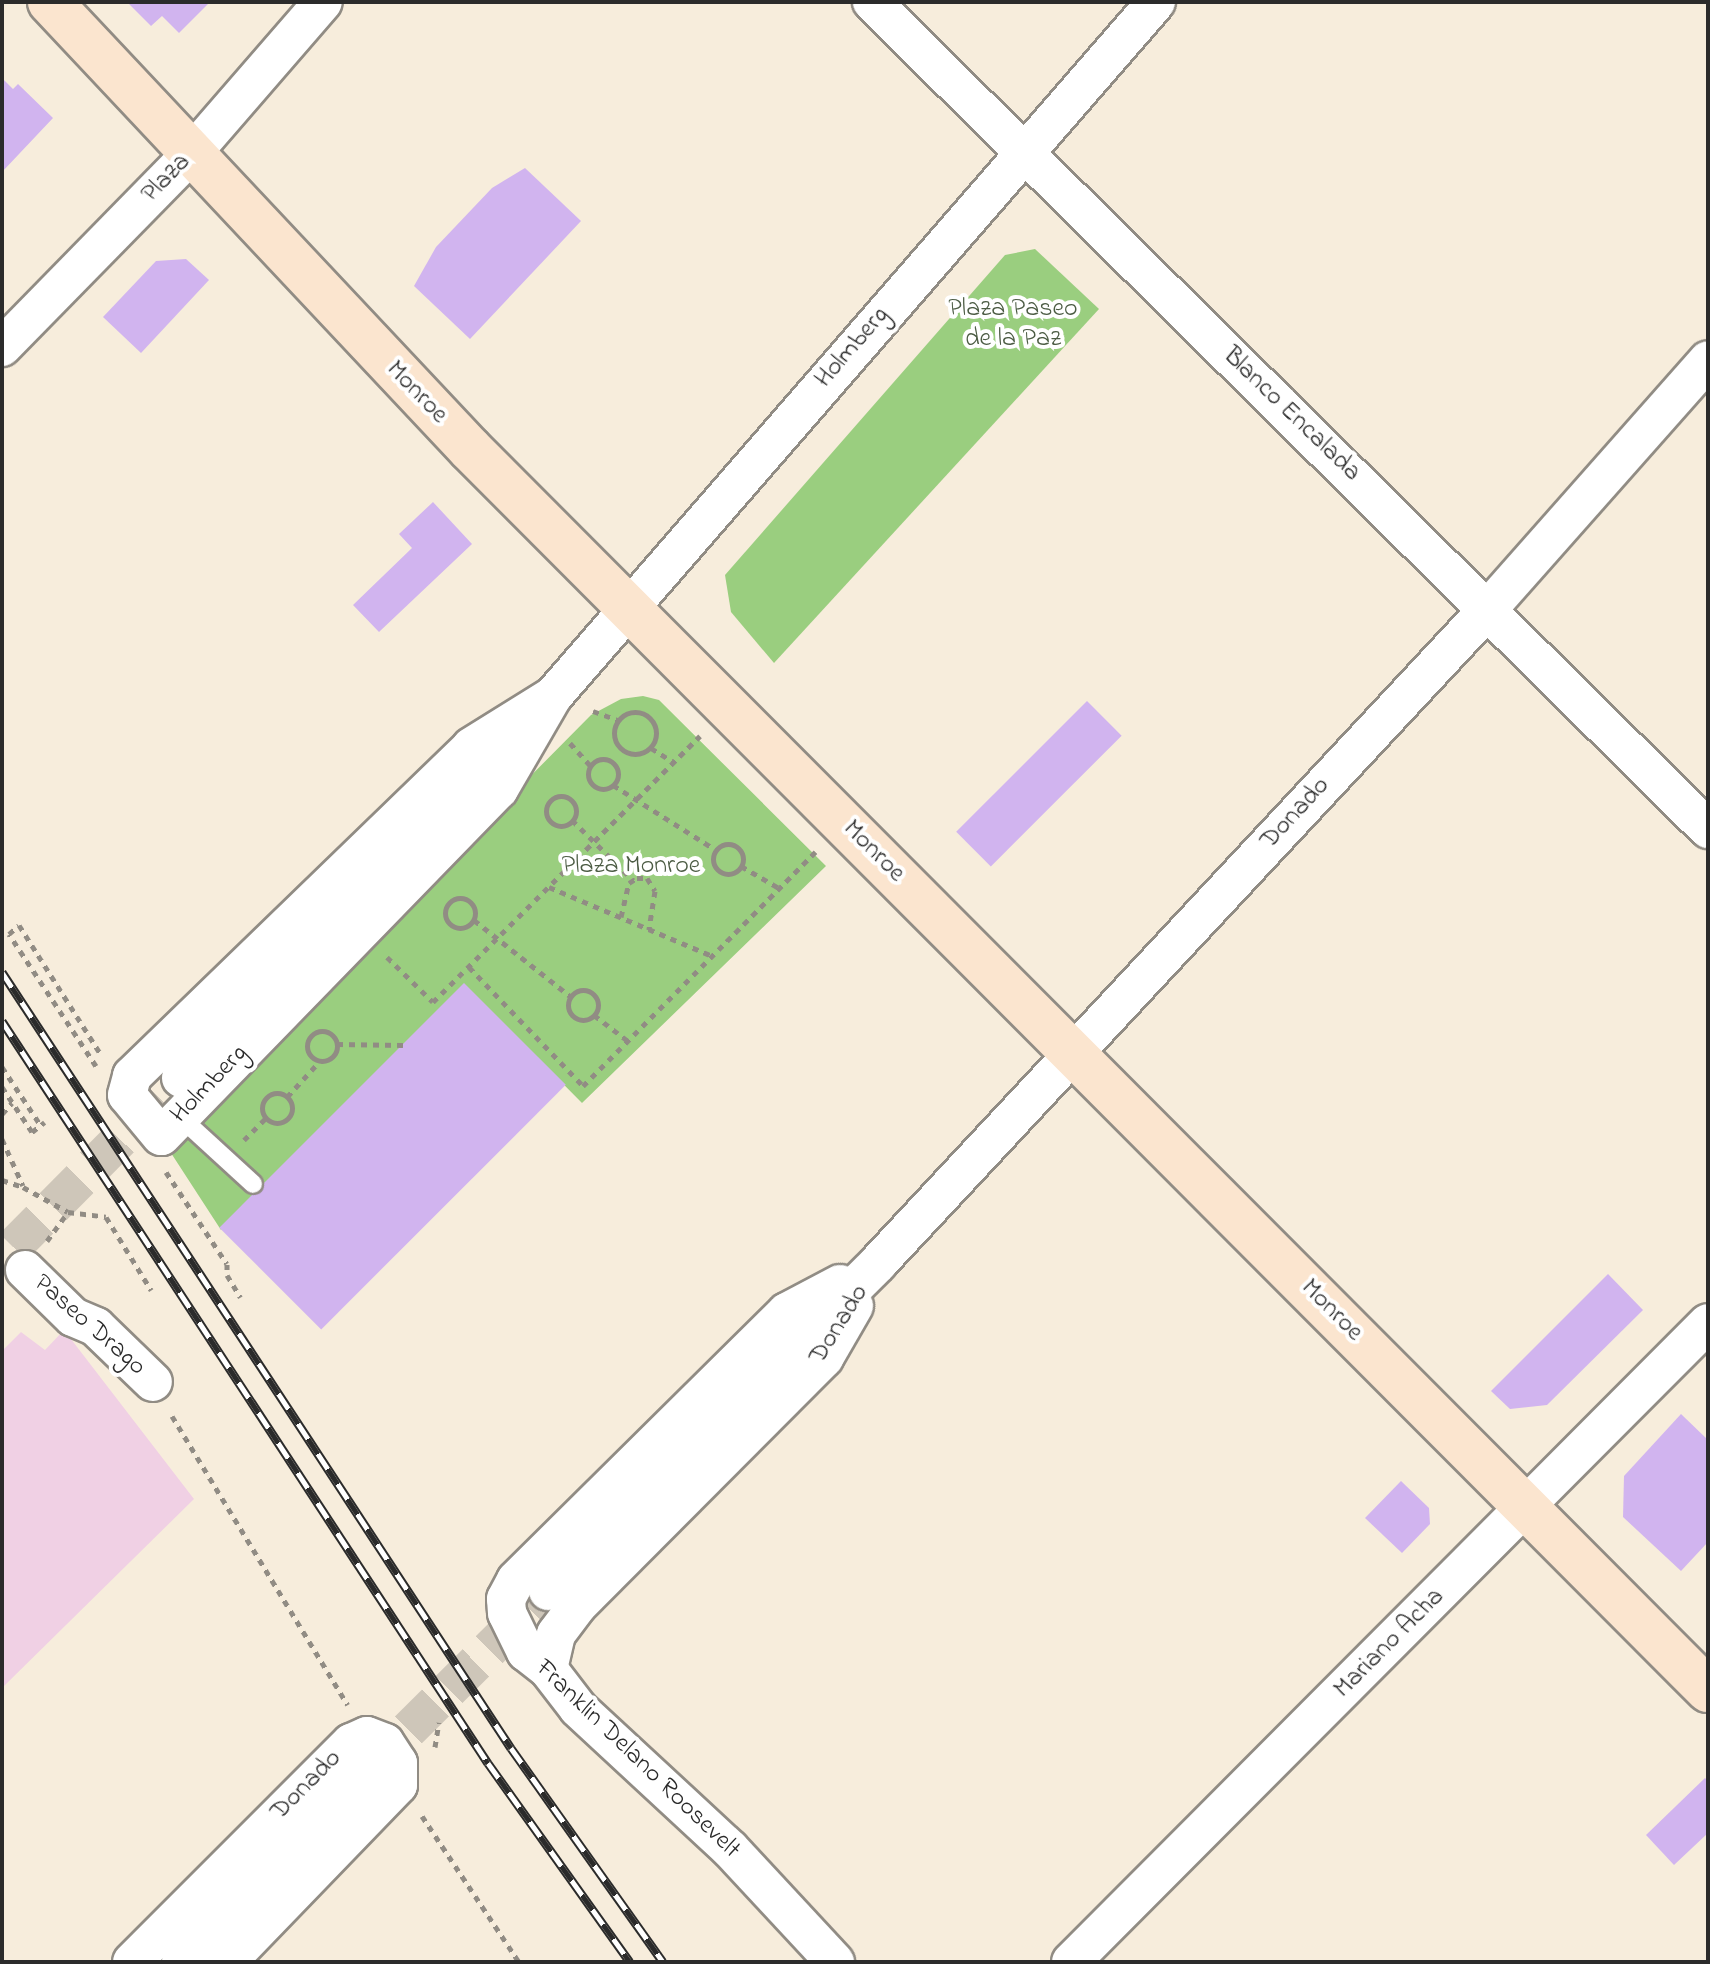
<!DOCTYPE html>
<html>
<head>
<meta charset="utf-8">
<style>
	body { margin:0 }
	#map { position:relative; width:1710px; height:1964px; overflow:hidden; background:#f7eddc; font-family:"Indie Flower",sans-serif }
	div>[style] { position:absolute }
	.built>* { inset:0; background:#f0d0e4 }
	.green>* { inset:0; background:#9ace7f }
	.building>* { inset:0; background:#d1b4ef; transform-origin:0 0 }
	.street-tunnel>* { height:38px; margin-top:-19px; transform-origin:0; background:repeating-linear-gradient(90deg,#cec6b9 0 38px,transparent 0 57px) }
	.path>* { height:5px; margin-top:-2.5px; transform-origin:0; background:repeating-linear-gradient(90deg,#918c84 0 6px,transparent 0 12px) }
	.path>.ring { margin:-2.5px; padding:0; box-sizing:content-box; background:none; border:5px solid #918c84; border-radius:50% }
	.roads { filter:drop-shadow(2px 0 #918c84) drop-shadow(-2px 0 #918c84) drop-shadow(0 2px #918c84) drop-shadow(0 -2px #918c84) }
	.lane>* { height:18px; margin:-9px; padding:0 9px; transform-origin:9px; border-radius:9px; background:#fff }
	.street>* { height:38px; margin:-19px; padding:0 19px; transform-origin:19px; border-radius:19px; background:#fff }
	.secondary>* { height:44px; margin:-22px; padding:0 22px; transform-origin:22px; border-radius:22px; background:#fbe5cf }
	.rail>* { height:9px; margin-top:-4.5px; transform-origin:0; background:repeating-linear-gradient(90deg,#fff 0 18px,#2b2b2b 0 36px); box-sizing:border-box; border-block:2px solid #2b2b2b }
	span { translate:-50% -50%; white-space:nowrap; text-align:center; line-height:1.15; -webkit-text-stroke:8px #fff; paint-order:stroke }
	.street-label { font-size:26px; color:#2b2b2b }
	.park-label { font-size:26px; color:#4c5c44 }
	.frame { position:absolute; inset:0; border:4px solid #2b2b2b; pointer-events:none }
</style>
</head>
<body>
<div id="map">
	<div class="built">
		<div style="clip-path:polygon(64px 1330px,194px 1499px,2px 1688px,2px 1351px,21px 1332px,45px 1350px)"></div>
	</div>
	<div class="green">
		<div style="clip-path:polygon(1035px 249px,1099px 309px,774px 663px,731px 612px,725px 575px,1005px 255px)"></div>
		<div style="clip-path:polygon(643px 696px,659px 700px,826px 866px,582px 1103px,464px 984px,221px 1230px,171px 1153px,178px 1132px,591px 715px,621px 699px)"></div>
	</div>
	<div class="building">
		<div style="clip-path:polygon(127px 2px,210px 2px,179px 33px,162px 16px,151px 26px)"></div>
		<div style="clip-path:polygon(2px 78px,13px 89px,18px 84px,53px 118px,2px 172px)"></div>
		<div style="clip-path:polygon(525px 168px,581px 221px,470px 339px,414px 286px,436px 247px,492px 188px)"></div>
		<div style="clip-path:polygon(186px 259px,209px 280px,141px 353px,103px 317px,156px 261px)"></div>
		<div style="clip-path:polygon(433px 502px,472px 544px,379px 632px,353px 605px,412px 548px,399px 534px)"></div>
		<div style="left:1087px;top:701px;width:49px;height:185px;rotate:45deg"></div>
		<div style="left:464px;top:983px;width:144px;height:346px;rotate:45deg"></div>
		<div style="clip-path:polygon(1608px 1274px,1643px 1310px,1547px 1405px,1510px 1409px,1491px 1391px)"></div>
		<div style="clip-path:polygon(1681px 1414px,1708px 1440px,1708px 1542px,1681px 1571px,1623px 1517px,1624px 1476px)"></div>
		<div style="clip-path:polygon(1401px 1481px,1429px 1508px,1430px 1524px,1402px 1553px,1365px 1518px)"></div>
		<div style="clip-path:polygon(1705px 1778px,1708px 1781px,1708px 1833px,1674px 1865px,1646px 1835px)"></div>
	</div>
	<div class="street-tunnel">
		<div style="left:13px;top:1247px;width:238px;rotate:-45.2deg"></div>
		<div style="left:368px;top:1770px;width:254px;rotate:-44.8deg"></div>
	</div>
	<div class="path">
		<div style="left:593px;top:711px;width:27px;rotate:20deg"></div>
		<div class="ring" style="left:614px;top:712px;width:37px;height:37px"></div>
		<div style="left:570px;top:743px;width:31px;rotate:48deg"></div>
		<div style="left:651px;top:748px;width:26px;rotate:32deg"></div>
		<div class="ring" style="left:588px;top:759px;width:25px;height:25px"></div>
		<div style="left:613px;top:785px;width:122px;rotate:32.3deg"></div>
		<div class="ring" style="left:546px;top:796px;width:25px;height:25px"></div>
		<div style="left:572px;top:820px;width:86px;rotate:44.5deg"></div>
		<div class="ring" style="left:713px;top:844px;width:25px;height:25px"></div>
		<div style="left:741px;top:866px;width:44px;rotate:30.1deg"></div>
		<div style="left:549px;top:887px;width:177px;rotate:22.9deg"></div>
		<div class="ring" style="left:445px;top:898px;width:25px;height:25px"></div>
		<div style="left:621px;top:917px;width:35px;rotate:-77deg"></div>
		<div style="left:629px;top:883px;width:9px;rotate:-32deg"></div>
		<div style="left:637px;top:878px;width:10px"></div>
		<div style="left:647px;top:878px;width:15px;rotate:58deg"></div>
		<div style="left:655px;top:891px;width:39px;rotate:99deg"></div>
		<div style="left:474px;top:920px;width:124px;rotate:38.4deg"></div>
		<div style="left:387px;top:957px;width:64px;rotate:44.4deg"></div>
		<div style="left:433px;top:1002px;width:377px;rotate:-44.9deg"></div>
		<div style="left:469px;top:967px;width:165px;rotate:46.2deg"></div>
		<div style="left:583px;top:1086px;width:330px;rotate:-45.2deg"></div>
		<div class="ring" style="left:568px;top:990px;width:25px;height:25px"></div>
		<div style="left:594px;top:1015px;width:43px;rotate:37.4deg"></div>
		<div class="ring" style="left:307px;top:1031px;width:25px;height:25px"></div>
		<div style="left:337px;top:1044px;width:66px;rotate:0.9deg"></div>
		<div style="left:96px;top:1066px;width:158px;rotate:-123.4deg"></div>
		<div style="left:9px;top:934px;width:13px;rotate:-42deg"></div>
		<div style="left:19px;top:925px;width:151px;rotate:57.7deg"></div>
		<div style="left:2px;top:1067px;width:71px;rotate:56.5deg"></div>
		<div style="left:2px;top:1087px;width:54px;rotate:56.3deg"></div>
		<div style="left:32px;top:1132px;width:16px;rotate:-38deg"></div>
		<div class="ring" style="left:262px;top:1093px;width:25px;height:25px"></div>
		<div style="left:287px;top:1097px;width:49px;rotate:-47.5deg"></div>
		<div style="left:2px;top:1114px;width:15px;rotate:-48deg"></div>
		<div style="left:2px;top:1139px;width:51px;rotate:65.9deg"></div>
		<div style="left:244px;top:1140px;width:31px;rotate:-45deg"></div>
		<div style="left:166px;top:1172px;width:110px;rotate:56.5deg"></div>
		<div style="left:227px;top:1264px;width:11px;rotate:90deg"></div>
		<div style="left:227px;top:1275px;width:26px;rotate:59deg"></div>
		<div style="left:2px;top:1180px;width:22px;rotate:18deg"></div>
		<div style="left:23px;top:1187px;width:51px;rotate:29.1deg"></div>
		<div style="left:68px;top:1212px;width:38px;rotate:7deg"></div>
		<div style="left:106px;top:1217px;width:86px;rotate:58.3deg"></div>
		<div style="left:47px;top:1241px;width:36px;rotate:-54deg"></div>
		<div style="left:172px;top:1416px;width:338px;rotate:58.7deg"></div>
		<div style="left:435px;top:1747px;width:25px;rotate:-81deg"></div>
		<div style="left:422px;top:1816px;width:175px;rotate:56.4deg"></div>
	</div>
	<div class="roads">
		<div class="lane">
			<div style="left:180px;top:1117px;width:99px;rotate:42.5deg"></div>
		</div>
		<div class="street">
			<div style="left:872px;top:2px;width:1176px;rotate:44.69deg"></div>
			<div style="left:2px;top:347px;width:273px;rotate:-45.6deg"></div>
			<div style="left:193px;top:152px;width:198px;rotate:-49.1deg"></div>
			<div style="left:553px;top:696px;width:108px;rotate:120.1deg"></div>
			<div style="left:499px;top:789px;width:484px;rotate:134.2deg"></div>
			<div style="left:161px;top:1136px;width:53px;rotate:-129.7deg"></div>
			<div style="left:127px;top:1095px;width:20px;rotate:-75deg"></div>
			<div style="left:132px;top:1076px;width:472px;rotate:-44.1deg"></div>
			<div style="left:471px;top:747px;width:97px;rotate:-31.9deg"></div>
			<div style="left:181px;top:1078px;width:533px;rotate:-45.76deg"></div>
			<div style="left:553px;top:696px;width:919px;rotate:-49.01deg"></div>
			<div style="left:25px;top:1270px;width:67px;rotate:44.4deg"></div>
			<div style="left:73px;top:1317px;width:25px;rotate:23deg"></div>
			<div style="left:96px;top:1327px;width:79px;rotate:44deg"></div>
			<div style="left:548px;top:1591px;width:465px;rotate:-44.8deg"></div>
			<div style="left:878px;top:1263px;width:894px;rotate:-46.99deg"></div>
			<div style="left:1488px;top:609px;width:332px;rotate:-48.5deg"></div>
			<div style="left:548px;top:1669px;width:36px;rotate:-77deg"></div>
			<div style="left:556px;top:1634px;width:35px;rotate:-53deg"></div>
			<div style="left:577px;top:1606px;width:350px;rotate:-45.1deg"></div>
			<div style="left:824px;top:1358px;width:60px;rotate:-60deg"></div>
			<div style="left:132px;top:1962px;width:310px;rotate:-45deg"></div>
			<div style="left:351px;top:1743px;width:17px;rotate:-24deg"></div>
			<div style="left:367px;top:1736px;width:19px;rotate:21deg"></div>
			<div style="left:385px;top:1743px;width:24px;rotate:57deg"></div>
			<div style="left:398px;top:1763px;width:22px;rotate:90deg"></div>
			<div style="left:398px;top:1785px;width:246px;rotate:134deg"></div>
			<div style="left:181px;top:1962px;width:268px;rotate:-45.8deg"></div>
			<div style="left:835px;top:1962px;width:154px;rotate:-132.9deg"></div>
			<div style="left:730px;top:1849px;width:207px;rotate:-137.2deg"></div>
			<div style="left:578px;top:1708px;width:49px;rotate:-127.6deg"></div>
			<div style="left:548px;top:1669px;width:28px;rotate:-142deg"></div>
			<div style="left:526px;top:1652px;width:43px;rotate:-116deg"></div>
			<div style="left:507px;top:1613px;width:14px;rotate:-94deg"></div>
			<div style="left:506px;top:1599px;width:21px;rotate:-62deg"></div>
			<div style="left:516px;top:1580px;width:381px;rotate:-44.7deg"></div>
			<div style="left:787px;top:1312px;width:60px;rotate:-27.8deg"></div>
			<div style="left:1071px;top:1962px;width:902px;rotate:-45.09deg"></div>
		</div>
		<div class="secondary">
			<div style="left:50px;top:2px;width:613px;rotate:46.78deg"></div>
			<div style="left:470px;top:449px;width:1753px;rotate:45.07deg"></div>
		</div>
	</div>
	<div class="rail">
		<div style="left:2px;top:972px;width:928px;rotate:56.74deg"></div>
		<div style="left:511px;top:1748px;width:262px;rotate:54.6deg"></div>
		<div style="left:2px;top:1021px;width:887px;rotate:56.78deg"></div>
		<div style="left:488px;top:1763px;width:244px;rotate:54.5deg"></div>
	</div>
	<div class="street-label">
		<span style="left:167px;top:179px;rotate:-46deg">Plaza</span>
		<span style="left:853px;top:348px;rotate:-49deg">Holmberg</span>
		<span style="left:416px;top:393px;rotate:46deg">Monroe</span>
		<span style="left:1291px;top:415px;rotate:44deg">Blanco Encalada</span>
		<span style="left:1296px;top:814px;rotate:-47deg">Donado</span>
		<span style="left:873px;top:852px;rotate:45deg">Monroe</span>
		<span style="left:210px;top:1085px;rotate:-46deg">Holmberg</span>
		<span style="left:1331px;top:1311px;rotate:45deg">Monroe</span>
		<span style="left:840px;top:1325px;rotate:-58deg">Donado</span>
		<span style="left:89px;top:1326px;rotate:41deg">Paseo Drago</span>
		<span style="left:1390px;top:1644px;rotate:-45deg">Mariano Acha</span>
		<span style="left:637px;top:1760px;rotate:44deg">Franklin Delano Roosevelt</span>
		<span style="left:307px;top:1786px;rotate:-45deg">Donado</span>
	</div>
	<div class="park-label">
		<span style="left:1013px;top:325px">Plaza Paseo<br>de la Paz</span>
		<span style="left:631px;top:867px">Plaza Monroe</span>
	</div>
	<div class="frame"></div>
</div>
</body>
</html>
